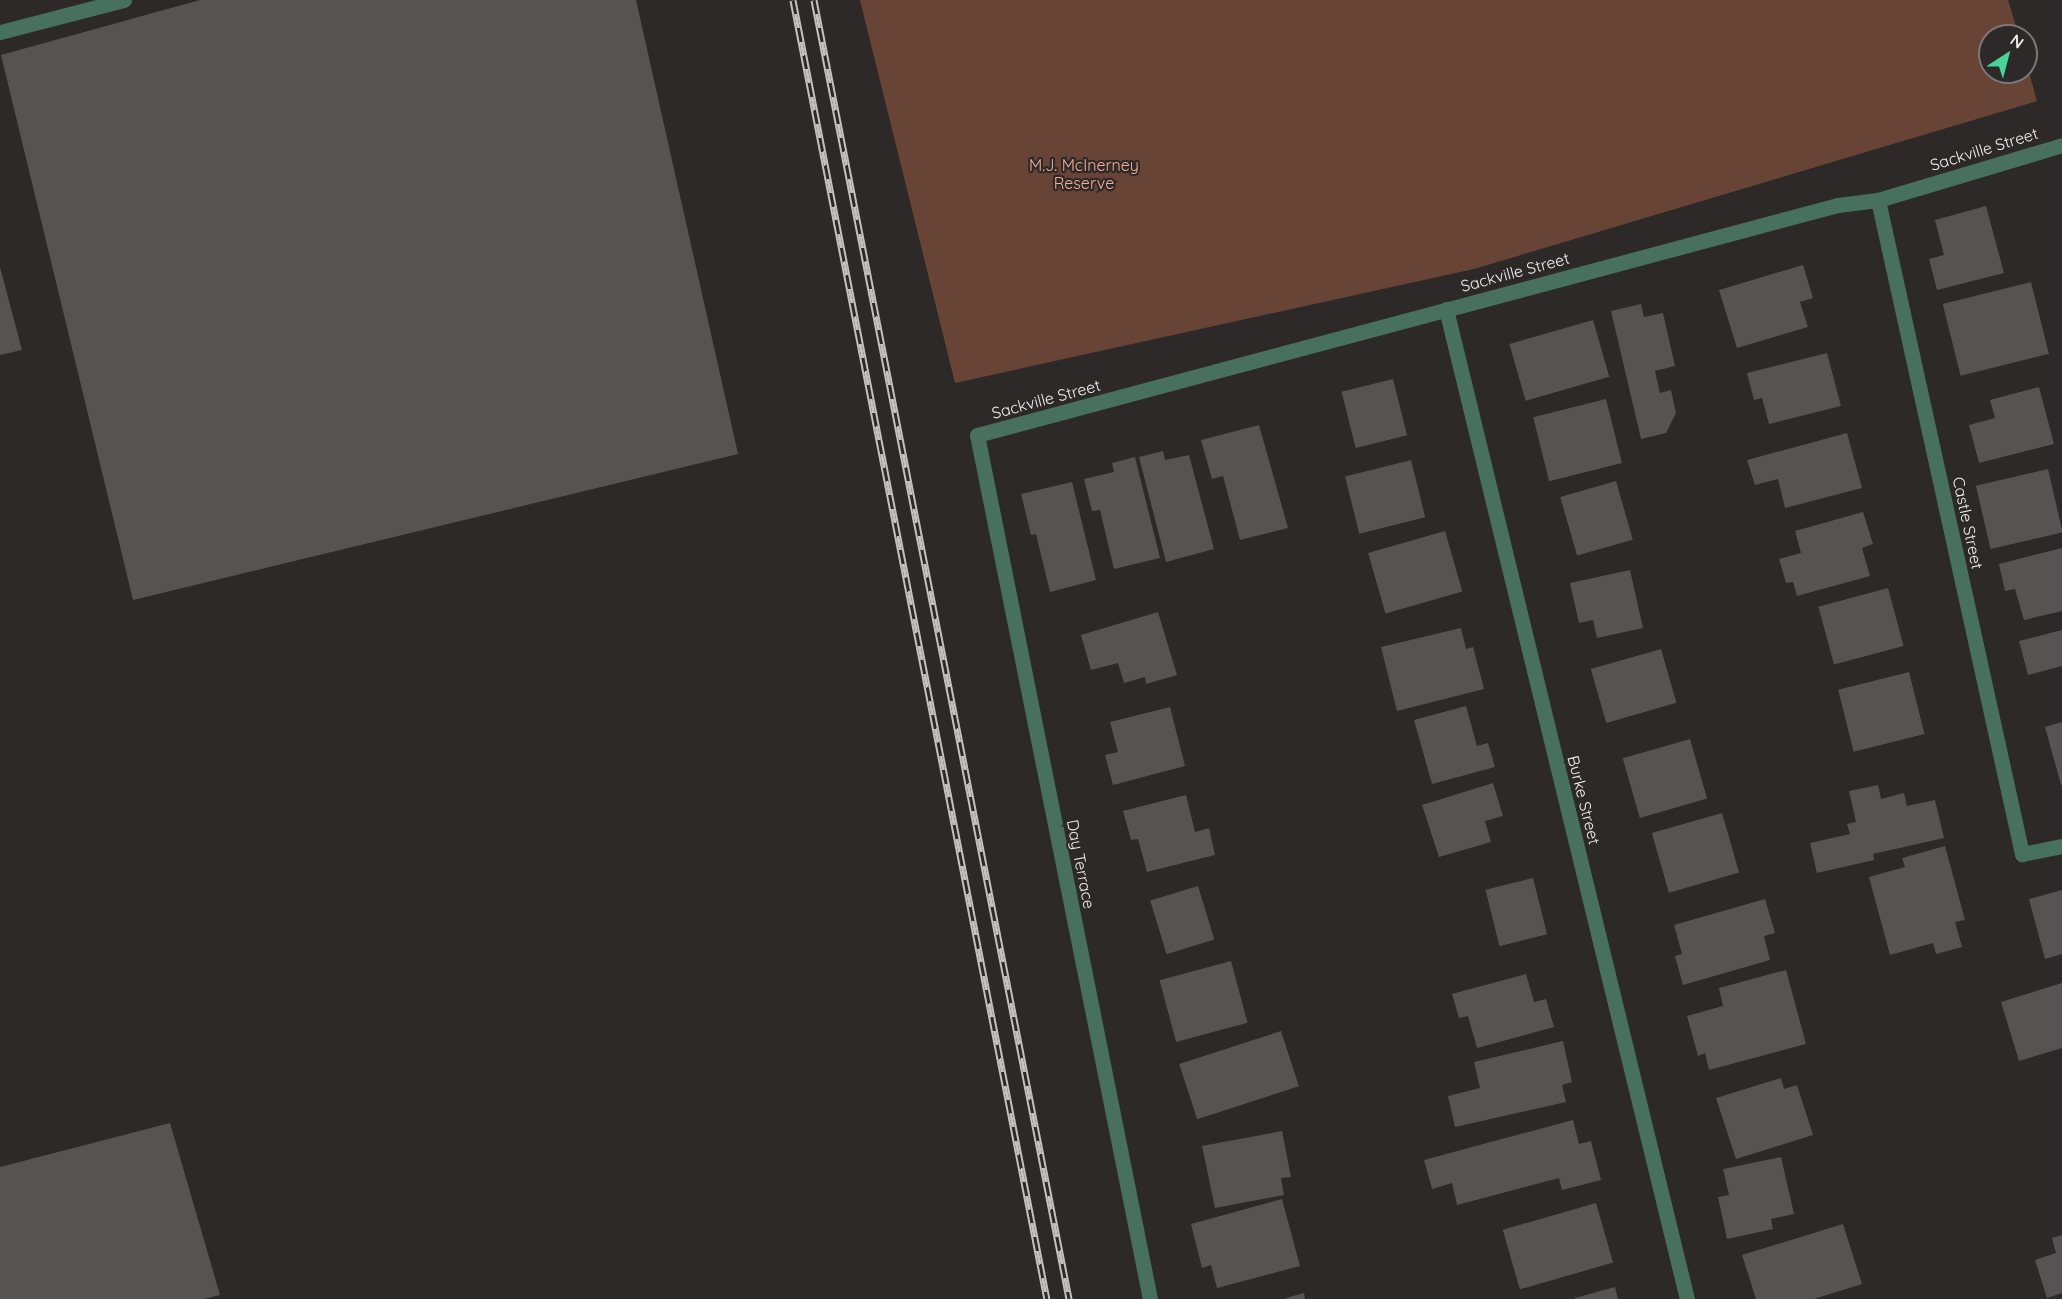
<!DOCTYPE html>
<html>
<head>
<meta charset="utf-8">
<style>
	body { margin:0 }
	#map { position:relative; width:2062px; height:1299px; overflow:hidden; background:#2d2928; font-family:Quicksand,sans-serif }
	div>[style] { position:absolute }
	.green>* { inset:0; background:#684437 }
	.building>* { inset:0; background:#575352; transform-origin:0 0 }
	.minor>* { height:15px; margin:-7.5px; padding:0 7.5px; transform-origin:7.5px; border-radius:7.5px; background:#48715d }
	.rail>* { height:7px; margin-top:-3.5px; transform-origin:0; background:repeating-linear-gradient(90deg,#2d2928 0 14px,#c4c1c0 0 28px); box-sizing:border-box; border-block:2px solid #c4c1c0 }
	span { translate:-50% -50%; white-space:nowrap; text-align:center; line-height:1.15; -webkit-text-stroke:4.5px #2d2928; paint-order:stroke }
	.street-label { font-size:16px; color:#f1eeed }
	.park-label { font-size:16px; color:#f6ae93 }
	.north { position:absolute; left:1978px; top:24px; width:60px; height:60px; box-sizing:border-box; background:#2d2928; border:2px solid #7b7877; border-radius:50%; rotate:36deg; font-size:16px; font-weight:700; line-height:24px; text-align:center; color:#f1eeed }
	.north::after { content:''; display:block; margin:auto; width:21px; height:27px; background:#49d49c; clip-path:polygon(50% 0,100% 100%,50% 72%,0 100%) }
</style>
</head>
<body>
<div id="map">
	<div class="green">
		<div style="clip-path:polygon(860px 0,2008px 0,2019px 36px,1990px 36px,1990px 72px,2026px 72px,2026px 62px,2037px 101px,1474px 269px,955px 383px)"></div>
	</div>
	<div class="building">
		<div style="clip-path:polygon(200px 0,636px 0,738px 454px,133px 600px,1px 55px)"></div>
		<div style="clip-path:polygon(1986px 206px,2004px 273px,1937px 290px,1929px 259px,1944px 255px,1935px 220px)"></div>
		<div style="clip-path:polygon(1803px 265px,1813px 298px,1800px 302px,1808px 327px,1737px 348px,1719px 290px)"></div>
		<div style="clip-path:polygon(0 267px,22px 350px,0 355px)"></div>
		<div style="left:2031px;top:282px;width:74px;height:91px;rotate:76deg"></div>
		<div style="clip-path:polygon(1641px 304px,1644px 317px,1663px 313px,1675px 366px,1655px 371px,1660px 393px,1671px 390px,1676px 413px,1666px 433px,1641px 439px,1611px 311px)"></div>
		<div style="left:1593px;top:320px;width:59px;height:87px;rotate:74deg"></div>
		<div style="clip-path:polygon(1827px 353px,1841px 406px,1769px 424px,1762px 398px,1754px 400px,1747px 373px)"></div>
		<div style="left:1393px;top:379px;width:58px;height:53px;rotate:76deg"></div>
		<div style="clip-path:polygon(2039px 387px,2054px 444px,1979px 463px,1969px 425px,1995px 418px,1990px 400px)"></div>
		<div style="left:1606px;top:399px;width:66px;height:75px;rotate:76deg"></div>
		<div style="clip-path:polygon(1259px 425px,1288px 528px,1240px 540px,1223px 476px,1212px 479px,1201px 440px)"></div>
		<div style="clip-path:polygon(1847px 433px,1862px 488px,1785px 508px,1778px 479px,1755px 485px,1747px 460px)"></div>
		<div style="clip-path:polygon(1163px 451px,1165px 460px,1189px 455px,1214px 549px,1166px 562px,1139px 457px)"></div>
		<div style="clip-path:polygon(1135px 457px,1160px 558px,1114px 569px,1100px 510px,1092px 511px,1084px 479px,1114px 472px,1112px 463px)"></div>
		<div style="left:1411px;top:460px;width:59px;height:68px;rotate:76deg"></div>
		<div style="left:2048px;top:469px;width:65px;height:74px;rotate:77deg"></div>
		<div style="left:1616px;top:481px;width:61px;height:58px;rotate:74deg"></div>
		<div style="clip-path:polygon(1072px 482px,1096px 580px,1050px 592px,1036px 534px,1031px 535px,1021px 494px)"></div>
		<div style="clip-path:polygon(1863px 512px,1873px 544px,1862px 548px,1870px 576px,1797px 596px,1793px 582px,1786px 583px,1779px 559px,1801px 553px,1795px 531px)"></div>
		<div style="left:1445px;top:531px;width:63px;height:80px;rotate:74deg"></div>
		<div style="clip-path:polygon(2062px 548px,2062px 611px,2024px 620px,2015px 589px,2005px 591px,1999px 564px)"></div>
		<div style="clip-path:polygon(1630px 570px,1643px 628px,1597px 638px,1593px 620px,1579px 623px,1570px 583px)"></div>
		<div style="left:1888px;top:588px;width:60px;height:72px;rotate:75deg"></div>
		<div style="clip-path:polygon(1158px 612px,1177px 675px,1146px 684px,1145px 677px,1124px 683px,1118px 663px,1091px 670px,1081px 635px)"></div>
		<div style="clip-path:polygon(1461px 628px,1466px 649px,1473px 647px,1484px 689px,1397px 711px,1381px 647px)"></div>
		<div style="clip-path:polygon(2062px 630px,2062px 666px,2028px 675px,2019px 641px)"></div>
		<div style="left:1661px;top:649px;width:56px;height:73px;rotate:74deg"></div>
		<div style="left:1909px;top:672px;width:64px;height:73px;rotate:76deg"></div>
		<div style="clip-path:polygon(1466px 706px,1477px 746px,1488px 743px,1495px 767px,1432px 784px,1414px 720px)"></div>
		<div style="clip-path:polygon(1170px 707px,1185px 766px,1113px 785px,1105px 755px,1118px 752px,1110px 722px)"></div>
		<div style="clip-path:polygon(2062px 722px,2062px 785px,2061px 785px,2045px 727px)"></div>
		<div style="left:1690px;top:739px;width:62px;height:70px;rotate:74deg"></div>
		<div style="clip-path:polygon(1493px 783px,1503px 816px,1485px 821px,1491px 842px,1439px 857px,1422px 805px)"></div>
		<div style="clip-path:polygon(1878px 785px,1881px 799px,1904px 793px,1907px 806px,1935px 800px,1944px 838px,1873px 854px,1874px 860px,1817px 873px,1810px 843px,1850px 834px,1847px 824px,1856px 822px,1849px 791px)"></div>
		<div style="clip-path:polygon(1186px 795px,1195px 832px,1209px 828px,1215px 855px,1147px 872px,1138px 839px,1131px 840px,1123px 811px)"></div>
		<div style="left:1722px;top:813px;width:62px;height:73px;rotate:74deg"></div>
		<div style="clip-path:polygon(1945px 846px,1965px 920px,1955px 922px,1962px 947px,1936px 954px,1933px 943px,1890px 955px,1869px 877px,1905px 867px,1902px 858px)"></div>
		<div style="left:1533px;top:878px;width:58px;height:49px;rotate:76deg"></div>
		<div style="left:1198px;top:886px;width:56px;height:50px;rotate:73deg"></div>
		<div style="clip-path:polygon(2062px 890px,2062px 954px,2045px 959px,2029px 899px)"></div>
		<div style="clip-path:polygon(1765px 899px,1775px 933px,1764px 936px,1770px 960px,1683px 985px,1675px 956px,1682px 954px,1674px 925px)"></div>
		<div style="left:1231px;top:961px;width:64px;height:74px;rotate:75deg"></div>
		<div style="clip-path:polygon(1786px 970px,1806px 1044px,1709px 1070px,1705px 1053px,1698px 1056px,1687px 1016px,1723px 1006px,1719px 988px)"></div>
		<div style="clip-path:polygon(1526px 974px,1534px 1002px,1546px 999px,1554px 1027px,1477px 1048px,1468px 1016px,1459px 1018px,1452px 994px)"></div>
		<div style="clip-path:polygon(2062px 983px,2062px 1048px,2019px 1061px,2001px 1002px)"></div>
		<div style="left:1281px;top:1031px;width:58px;height:107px;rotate:72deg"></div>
		<div style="clip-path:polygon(1563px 1041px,1572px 1082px,1562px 1085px,1566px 1102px,1455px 1127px,1448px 1096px,1480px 1088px,1474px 1062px)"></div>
		<div style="clip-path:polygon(1781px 1078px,1784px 1089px,1797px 1085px,1813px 1135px,1736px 1159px,1716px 1098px)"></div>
		<div style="clip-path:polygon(1573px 1120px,1579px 1144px,1591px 1141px,1601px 1180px,1562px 1190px,1559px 1178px,1457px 1205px,1452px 1183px,1432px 1189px,1424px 1160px)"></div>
		<div style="clip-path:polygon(170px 1123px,220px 1295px,204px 1299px,0 1299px,0 1167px)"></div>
		<div style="clip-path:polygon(1282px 1131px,1291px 1177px,1281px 1178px,1284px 1195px,1215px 1208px,1202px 1146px)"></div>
		<div style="clip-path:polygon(1781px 1157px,1794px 1214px,1771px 1219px,1773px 1229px,1727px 1239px,1718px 1197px,1729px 1195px,1723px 1169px)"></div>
		<div style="clip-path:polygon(1282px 1199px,1300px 1266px,1217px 1288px,1211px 1265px,1202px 1268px,1191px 1224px)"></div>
		<div style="left:1596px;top:1203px;width:62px;height:97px;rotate:74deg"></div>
		<div style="clip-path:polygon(1843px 1224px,1862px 1284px,1814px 1299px,1756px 1299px,1742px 1255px)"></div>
		<div style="clip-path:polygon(2062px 1235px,2062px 1293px,2047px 1298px,2035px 1260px,2056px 1253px,2052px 1238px)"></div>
		<div style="clip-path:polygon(1615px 1287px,1618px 1299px,1575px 1299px,1575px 1298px)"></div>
		<div style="clip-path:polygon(1304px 1293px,1305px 1299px,1287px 1299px,1286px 1298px)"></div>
	</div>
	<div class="minor">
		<div style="left:0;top:32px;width:128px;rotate:-14.5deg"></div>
		<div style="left:1878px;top:200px;width:670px;rotate:77.58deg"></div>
		<div style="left:2022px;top:854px;width:41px;rotate:-11.3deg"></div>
		<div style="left:1446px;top:309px;width:1019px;rotate:76.32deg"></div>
		<div style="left:1150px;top:1299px;width:881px;rotate:-101.32deg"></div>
		<div style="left:977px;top:435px;width:891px;rotate:-14.96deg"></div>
		<div style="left:1838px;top:205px;width:40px;rotate:-7.1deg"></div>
		<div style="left:1878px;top:200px;width:192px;rotate:-16.6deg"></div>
	</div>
	<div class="rail">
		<div style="left:793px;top:0;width:1324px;rotate:78.94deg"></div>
		<div style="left:814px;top:0;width:1324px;rotate:78.89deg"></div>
	</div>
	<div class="street-label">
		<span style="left:1984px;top:149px;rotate:-17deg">Sackville Street</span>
		<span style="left:1515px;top:272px;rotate:-15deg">Sackville Street</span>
		<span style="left:1046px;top:399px;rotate:-15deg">Sackville Street</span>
		<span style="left:1968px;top:523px;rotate:78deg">Castle Street</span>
		<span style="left:1584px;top:800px;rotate:76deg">Burke Street</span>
		<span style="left:1081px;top:864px;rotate:79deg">Day Terrace</span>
	</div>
	<div class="park-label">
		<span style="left:1084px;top:174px">M.J. McInerney<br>Reserve</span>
	</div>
	<div class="north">N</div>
</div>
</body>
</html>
